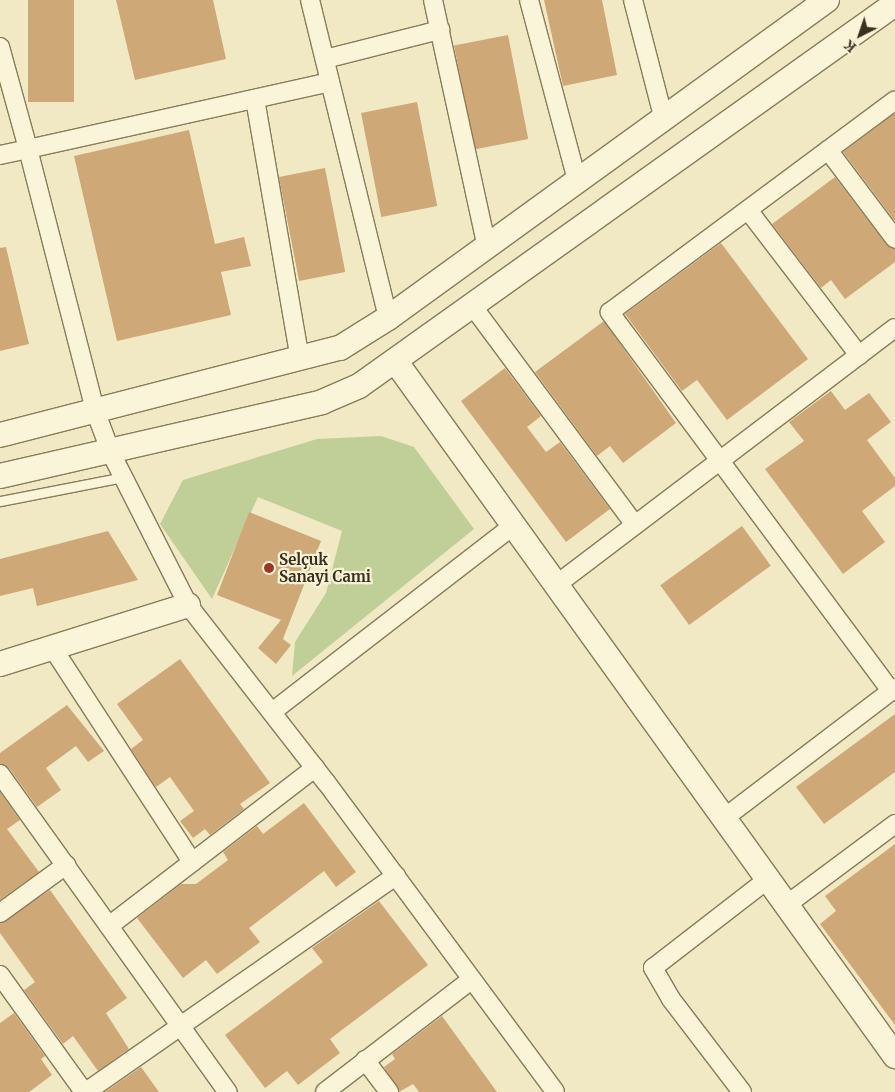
<!DOCTYPE html>
<html>
<head>
<meta charset="utf-8">
<style>
	body { margin:0 }
	#map { position:relative; width:895px; height:1092px; overflow:hidden; background:#f0e9c4; font-family:Merriweather,serif }
	div>[style] { position:absolute }
	.green>* { inset:0; background:#c0cf97 }
	.building>* { inset:0; background:#cfa878; transform-origin:0 0 }
	.roads { filter:drop-shadow(1px 0 #8b7b59) drop-shadow(-1px 0 #8b7b59) drop-shadow(0 1px #8b7b59) drop-shadow(0 -1px #8b7b59) }
	.lane>* { height:9px; margin:-4.5px; padding:0 4.5px; transform-origin:4.5px; border-radius:4.5px; background:#faf4d8 }
	.street>* { height:18px; margin:-9px; padding:0 9px; transform-origin:9px; border-radius:9px; background:#faf4d8 }
	.secondary>* { height:24px; margin:-12px; padding:0 12px; transform-origin:12px; border-radius:12px; background:#faf4d8 }
	.dots>* { width:14px; height:14px; translate:-50% -50%; box-sizing:border-box; border:2px solid #f7f2d4; border-radius:50% }
	span { translate:-50% -50%; white-space:nowrap; text-align:center; line-height:1.15; -webkit-text-stroke:4.5px #f7f2d4; paint-order:stroke }
	.poi-label { font-size:15px; color:#3b301e; font-weight:700 }
	.left { translate:0 -50%; text-align:left }
	.north { position:absolute; left:835px; top:10px; width:50px; height:50px; -webkit-text-stroke:4px #f7f2d4; paint-order:stroke; rotate:221deg; font-size:14px; font-weight:700; line-height:20px; text-align:center; color:#3b301e }
	.north::after { content:''; display:block; margin:auto; width:18px; height:22px; background:#3b301e; clip-path:polygon(50% 0,100% 100%,50% 72%,0 100%) }
</style>
</head>
<body>
<div id="map">
	<div class="green">
		<div style="clip-path:polygon(381px 436px,414px 447px,474px 529px,292px 676px,295px 642px,326px 593px,342px 531px,258px 497px,212px 599px,160px 524px,183px 480px,317px 439px)"></div>
	</div>
	<div class="building">
		<div style="left:28px;top:0;width:46px;height:102px"></div>
		<div style="clip-path:polygon(116px 0,213px 0,226px 59px,135px 80px)"></div>
		<div style="clip-path:polygon(544px 0,602px 0,617px 75px,563px 86px)"></div>
		<div style="left:508px;top:35px;width:106px;height:55px;rotate:79deg"></div>
		<div style="left:417px;top:102px;width:106px;height:57px;rotate:79deg"></div>
		<div style="clip-path:polygon(895px 113px,895px 221px,843px 152px)"></div>
		<div style="clip-path:polygon(189px 130px,215px 244px,244px 237px,251px 266px,221px 272px,231px 315px,117px 341px,74px 156px)"></div>
		<div style="left:325px;top:168px;width:106px;height:47px;rotate:79deg"></div>
		<div style="clip-path:polygon(835px 177px,887px 245px,895px 249px,895px 262px,845px 299px,831px 280px,821px 288px,772px 224px)"></div>
		<div style="clip-path:polygon(721px 243px,808px 359px,727px 420px,697px 380px,682px 391px,625px 314px)"></div>
		<div style="clip-path:polygon(6px 247px,29px 344px,0 351px,0 248px)"></div>
		<div style="clip-path:polygon(604px 321px,676px 423px,623px 463px,610px 446px,597px 456px,535px 372px)"></div>
		<div style="clip-path:polygon(505px 368px,541px 416px,527px 427px,546px 452px,560px 442px,610px 509px,566px 542px,461px 401px)"></div>
		<div style="clip-path:polygon(831px 391px,845px 410px,869px 393px,891px 422px,867px 440px,895px 478px,895px 486px,862px 511px,885px 542px,843px 574px,765px 469px,804px 441px,789px 422px)"></div>
		<div style="clip-path:polygon(249px 512px,321px 541px,283px 639px,291px 645px,276px 664px,258px 648px,281px 620px,217px 595px)"></div>
		<div style="left:742px;top:526px;width:49px;height:101px;rotate:54deg"></div>
		<div style="clip-path:polygon(108px 531px,138px 580px,37px 606px,33px 588px,0 596px,0 559px)"></div>
		<div style="clip-path:polygon(180px 659px,270px 783px,240px 804px,244px 809px,210px 835px,205px 829px,193px 838px,180px 821px,194px 811px,170px 777px,156px 787px,151px 780px,131px 749px,143px 740px,117px 704px)"></div>
		<div style="clip-path:polygon(67px 705px,104px 751px,88px 762px,76px 746px,46px 768px,61px 790px,37px 807px,9px 768px,0 764px,0 753px)"></div>
		<div style="clip-path:polygon(895px 714px,895px 772px,824px 824px,796px 787px)"></div>
		<div style="clip-path:polygon(0 792px,20px 820px,7px 829px,39px 872px,0 900px)"></div>
		<div style="clip-path:polygon(304px 803px,356px 872px,336px 887px,324px 871px,249px 928px,260px 942px,217px 974px,206px 960px,183px 978px,137px 918px,181px 884px,196px 884px,228px 860px,223px 852px,257px 826px,263px 834px)"></div>
		<div style="clip-path:polygon(895px 844px,895px 1025px,820px 924px,836px 911px,825px 896px)"></div>
		<div style="clip-path:polygon(50px 890px,127px 998px,106px 1013px,129px 1049px,98px 1071px,73px 1036px,63px 1044px,24px 990px,35px 982px,0 933px,0 923px)"></div>
		<div style="clip-path:polygon(379px 901px,428px 965px,330px 1039px,340px 1053px,298px 1085px,287px 1071px,265px 1088px,225px 1035px,323px 962px,312px 948px)"></div>
		<div style="clip-path:polygon(14px 1013px,45px 1056px,41px 1059px,52px 1075px,29px 1092px,0 1092px,0 1023px)"></div>
		<div style="clip-path:polygon(442px 1016px,497px 1092px,419px 1092px,413px 1084px,399px 1092px,384px 1067px,395px 1059px,392px 1054px)"></div>
		<div style="clip-path:polygon(141px 1067px,159px 1092px,105px 1092px)"></div>
	</div>
	<div class="roads">
		<div class="lane">
			<div style="left:0;top:501px;width:126px;rotate:-11deg"></div>
		</div>
		<div class="street">
			<div style="left:310px;top:0;width:327px;rotate:76.2deg"></div>
			<div style="left:433px;top:0;width:253px;rotate:77.7deg"></div>
			<div style="left:529px;top:0;width:186px;rotate:75.1deg"></div>
			<div style="left:633px;top:0;width:120px;rotate:75.5deg"></div>
			<div style="left:0;top:47px;width:106px;rotate:74.6deg"></div>
			<div style="left:28px;top:149px;width:309px;rotate:-12.5deg"></div>
			<div style="left:325px;top:59px;width:119px;rotate:-14.2deg"></div>
			<div style="left:255px;top:99px;width:265px;rotate:80.2deg"></div>
			<div style="left:828px;top:150px;width:111px;rotate:53deg"></div>
			<div style="left:0;top:155px;width:29px;rotate:-12deg"></div>
			<div style="left:28px;top:149px;width:273px;rotate:75.6deg"></div>
			<div style="left:96px;top:413px;width:43px;rotate:69.4deg"></div>
			<div style="left:111px;top:453px;width:170px;rotate:63.1deg"></div>
			<div style="left:188px;top:605px;width:224px;rotate:52.1deg"></div>
			<div style="left:326px;top:782px;width:385px;rotate:53.5deg"></div>
			<div style="left:748px;top:210px;width:183px;rotate:52.6deg"></div>
			<div style="left:474px;top:308px;width:270px;rotate:53.4deg"></div>
			<div style="left:556px;top:585px;width:425px;rotate:-37.2deg"></div>
			<div style="left:52px;top:647px;width:257px;rotate:56.9deg"></div>
			<div style="left:891px;top:691px;width:472px;rotate:-126.6deg"></div>
			<div style="left:610px;top:312px;width:355px;rotate:-36.6deg"></div>
			<div style="left:272px;top:712px;width:304px;rotate:-37.7deg"></div>
			<div style="left:0;top:774px;width:391px;rotate:54.4deg"></div>
			<div style="left:723px;top:819px;width:216px;rotate:-37.3deg"></div>
			<div style="left:785px;top:906px;width:137px;rotate:-36.7deg"></div>
			<div style="left:0;top:913px;width:82px;rotate:-36deg"></div>
			<div style="left:109px;top:926px;width:260px;rotate:-37.5deg"></div>
			<div style="left:0;top:975px;width:144px;rotate:54.3deg"></div>
			<div style="left:365px;top:1060px;width:40px;rotate:53deg"></div>
			<div style="left:86px;top:1092px;width:378px;rotate:-34.9deg"></div>
			<div style="left:325px;top:1092px;width:184px;rotate:-37.5deg"></div>
			<div style="left:742px;top:1092px;width:117px;rotate:-127.4deg"></div>
			<div style="left:671px;top:999px;width:36px;rotate:-120deg"></div>
			<div style="left:653px;top:968px;width:144px;rotate:-37.7deg"></div>
		</div>
		<div class="secondary">
			<div style="left:396px;top:362px;width:855px;rotate:54.28deg"></div>
			<div style="left:0;top:435px;width:351px;rotate:-14.4deg"></div>
			<div style="left:340px;top:348px;width:57px;rotate:-32deg"></div>
			<div style="left:388px;top:318px;width:542px;rotate:-35.92deg"></div>
			<div style="left:0;top:476px;width:330px;rotate:-12.9deg"></div>
			<div style="left:322px;top:402px;width:40px;rotate:-23.4deg"></div>
			<div style="left:359px;top:386px;width:658px;rotate:-35.48deg"></div>
			<div style="left:0;top:664px;width:197px;rotate:-17.4deg"></div>
		</div>
	</div>
	<div class="dots">
		<div style="left:269px;top:568px;background:#9d3627"></div>
	</div>
	<div class="poi-label">
		<span class="left" style="left:279px;top:568px">Selçuk<br>Sanayi Cami</span>
	</div>
	<div class="north">K</div>
</div>
</body>
</html>
